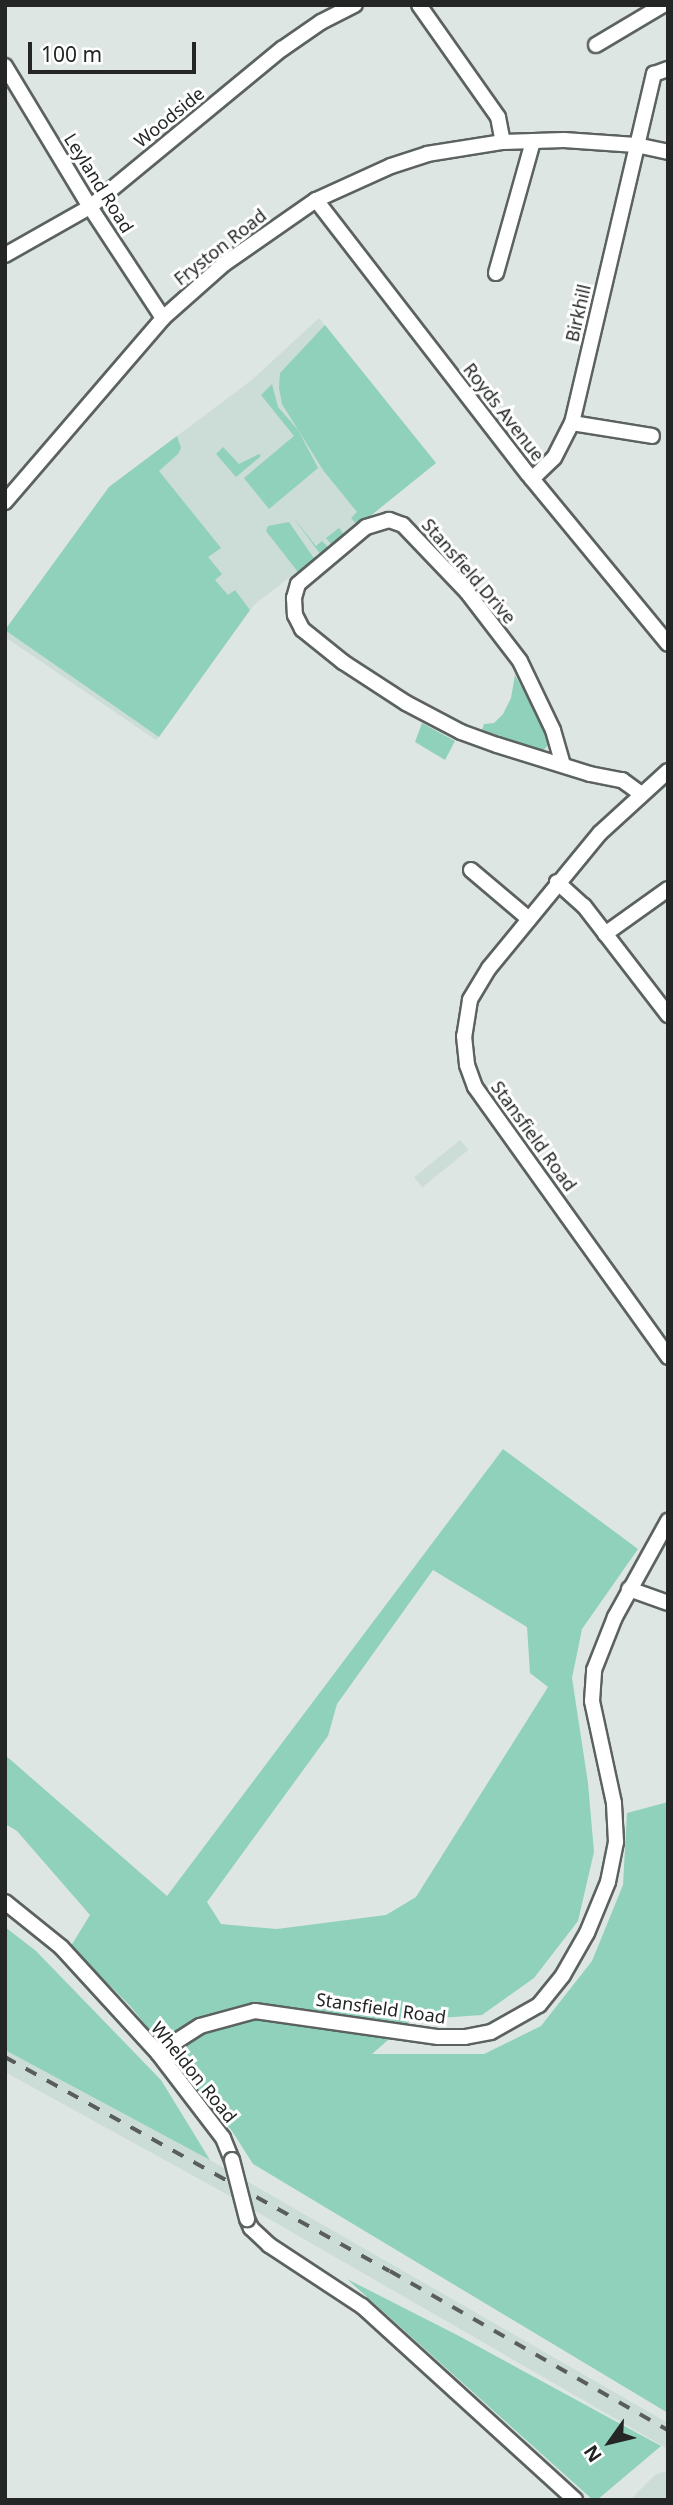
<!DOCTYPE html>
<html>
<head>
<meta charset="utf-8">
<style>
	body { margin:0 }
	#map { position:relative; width:673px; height:2505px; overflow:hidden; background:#dee6e3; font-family:"Noto Sans",sans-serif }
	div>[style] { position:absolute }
	.built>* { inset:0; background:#ccdcd6; transform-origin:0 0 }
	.green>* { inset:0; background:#8fd1bb }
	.roads { filter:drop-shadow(2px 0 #5b6260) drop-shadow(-2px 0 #5b6260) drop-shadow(0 2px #5b6260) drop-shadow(0 -2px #5b6260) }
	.minor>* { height:14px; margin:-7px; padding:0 7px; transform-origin:7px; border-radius:7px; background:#fff }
	.rail>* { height:3.5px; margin-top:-1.75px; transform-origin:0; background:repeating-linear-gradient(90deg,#595d5c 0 12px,transparent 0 24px) }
	.bridges { filter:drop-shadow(2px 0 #5b6260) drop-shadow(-2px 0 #5b6260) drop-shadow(0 2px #5b6260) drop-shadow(0 -2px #5b6260) }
	.minor-bridge>* { height:14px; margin:-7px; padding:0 7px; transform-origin:7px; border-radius:7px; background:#fff }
	span { translate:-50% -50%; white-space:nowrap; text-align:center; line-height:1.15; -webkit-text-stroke:6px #fff; paint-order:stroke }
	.street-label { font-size:18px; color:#232625 }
	.frame { position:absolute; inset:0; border:7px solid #232625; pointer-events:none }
	.north { position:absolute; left:575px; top:2407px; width:70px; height:70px; -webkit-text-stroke:5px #fff; paint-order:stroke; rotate:236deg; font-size:19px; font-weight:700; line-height:28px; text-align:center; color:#232625 }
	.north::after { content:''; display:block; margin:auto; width:24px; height:32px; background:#232625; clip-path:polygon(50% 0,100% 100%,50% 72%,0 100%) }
	.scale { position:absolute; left:28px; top:42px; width:168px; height:32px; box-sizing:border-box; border:4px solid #232625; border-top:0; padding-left:9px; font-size:21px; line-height:24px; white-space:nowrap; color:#232625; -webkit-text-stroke:5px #fff; paint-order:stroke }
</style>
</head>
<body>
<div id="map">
	<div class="built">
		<div style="clip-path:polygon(319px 318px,436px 463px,254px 605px,156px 740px,5px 637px,5px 630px,109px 487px,253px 379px)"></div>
		<div style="left:460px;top:1140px;width:13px;height:59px;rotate:51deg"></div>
		<div style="clip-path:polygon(5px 2050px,210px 2160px,668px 2423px,668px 2449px,219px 2190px,5px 2072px)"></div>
		<div style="clip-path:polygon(662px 2472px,668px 2473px,668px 2500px,630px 2500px,655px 2475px)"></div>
	</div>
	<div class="green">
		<div style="clip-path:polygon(325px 325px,436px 463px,358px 526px,351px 518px,357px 512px,323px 470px,282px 404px,279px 388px,280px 373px)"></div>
		<div style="clip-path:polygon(272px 384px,278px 407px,298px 430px,318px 468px,269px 509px,244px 478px,294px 436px,261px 395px)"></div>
		<div style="clip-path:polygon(177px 436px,181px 448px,178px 454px,159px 471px,221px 548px,208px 557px,222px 574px,215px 580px,228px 595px,235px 590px,250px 610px,159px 737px,5px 630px,109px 487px)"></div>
		<div style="clip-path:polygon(223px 447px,239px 464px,259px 454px,261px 456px,236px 477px,216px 454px)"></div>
		<div style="clip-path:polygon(292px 516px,316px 546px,322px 541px,328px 547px,331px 544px,326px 538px,339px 528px,345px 536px,321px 555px)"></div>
		<div style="clip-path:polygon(289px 522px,313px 557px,317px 558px,298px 572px,266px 531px,268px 526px)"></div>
		<div style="clip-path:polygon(515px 675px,549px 736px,549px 744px,542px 752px,482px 730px,484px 724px,494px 723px,503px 714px,511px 698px)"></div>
		<div style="clip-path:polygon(422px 723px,455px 741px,445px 760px,415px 742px)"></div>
		<div style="clip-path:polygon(evenodd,503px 1449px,638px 1549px,582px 1629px,572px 1678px,588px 1783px,594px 1852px,578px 1921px,534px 1978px,482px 2015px,411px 2020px,372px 2054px,484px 2054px,541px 2026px,592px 1961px,623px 1885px,627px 1813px,668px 1802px,668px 2413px,253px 2164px,232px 2131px,131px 2007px,71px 1946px,90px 1915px,17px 1831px,5px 1824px,5px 1755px,167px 1896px,503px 1449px,433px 1570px,527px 1627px,530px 1673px,548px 1687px,416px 1897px,386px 1915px,277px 1929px,221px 1924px,207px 1902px,328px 1736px,337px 1704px,433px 1570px)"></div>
		<div style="clip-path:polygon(5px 1927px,36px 1951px,161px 2080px,210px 2160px,5px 2050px)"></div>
		<div style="clip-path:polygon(347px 2279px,459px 2336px,661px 2446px,597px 2500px,593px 2500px)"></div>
	</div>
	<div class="roads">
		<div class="minor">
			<div style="left:419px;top:5px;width:137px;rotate:54.8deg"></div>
			<div style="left:498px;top:117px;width:25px;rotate:79deg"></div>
			<div style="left:596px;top:45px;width:78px;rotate:-30.8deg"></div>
			<div style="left:5px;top:66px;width:165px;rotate:58.9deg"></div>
			<div style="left:90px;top:207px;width:133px;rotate:56.7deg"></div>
			<div style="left:316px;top:200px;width:346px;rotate:52.3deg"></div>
			<div style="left:528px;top:474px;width:220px;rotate:50.5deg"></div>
			<div style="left:5px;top:255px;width:98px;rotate:-29.5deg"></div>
			<div style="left:90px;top:207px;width:249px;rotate:-39.5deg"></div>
			<div style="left:282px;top:49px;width:47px;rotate:-34.7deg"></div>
			<div style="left:321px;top:22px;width:38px;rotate:-27deg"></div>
			<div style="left:496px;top:273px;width:137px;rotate:-74.3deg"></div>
			<div style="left:572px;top:423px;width:81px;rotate:9.2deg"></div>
			<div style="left:532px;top:479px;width:30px;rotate:-44deg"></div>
			<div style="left:554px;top:458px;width:39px;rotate:-63deg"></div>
			<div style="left:572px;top:423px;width:359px;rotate:-76.8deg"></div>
			<div style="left:654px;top:74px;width:15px;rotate:-20deg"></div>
			<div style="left:5px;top:502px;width:243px;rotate:-49.3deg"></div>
			<div style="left:163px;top:318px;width:81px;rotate:-41.5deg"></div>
			<div style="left:224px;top:264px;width:112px;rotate:-34.8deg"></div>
			<div style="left:316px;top:200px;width:82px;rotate:-24.4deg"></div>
			<div style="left:391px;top:166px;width:38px;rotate:-18deg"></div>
			<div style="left:427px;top:154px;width:77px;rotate:-9deg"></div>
			<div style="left:503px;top:142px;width:61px;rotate:-1.9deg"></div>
			<div style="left:564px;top:140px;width:72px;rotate:4deg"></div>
			<div style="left:636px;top:145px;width:33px;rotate:12deg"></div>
			<div style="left:563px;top:765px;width:36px;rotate:-106deg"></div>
			<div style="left:553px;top:730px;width:76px;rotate:-115.6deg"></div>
			<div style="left:520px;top:661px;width:87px;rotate:-127.5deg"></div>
			<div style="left:467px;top:592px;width:93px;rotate:-133.7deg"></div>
			<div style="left:403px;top:525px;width:15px;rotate:-160deg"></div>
			<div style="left:389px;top:520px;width:24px;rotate:163deg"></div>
			<div style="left:366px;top:527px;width:89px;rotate:140deg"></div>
			<div style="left:298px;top:584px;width:15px;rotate:106deg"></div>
			<div style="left:294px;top:598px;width:17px;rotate:87deg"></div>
			<div style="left:295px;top:615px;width:16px;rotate:63deg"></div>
			<div style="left:302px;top:629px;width:53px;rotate:38.8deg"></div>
			<div style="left:343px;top:662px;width:75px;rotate:33.1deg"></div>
			<div style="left:406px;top:703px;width:62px;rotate:27.8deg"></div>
			<div style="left:461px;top:732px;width:38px;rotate:20deg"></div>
			<div style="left:497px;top:745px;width:97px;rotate:17.3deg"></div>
			<div style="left:590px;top:774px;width:33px;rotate:11deg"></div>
			<div style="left:622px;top:780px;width:24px;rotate:36deg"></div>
			<div style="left:668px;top:771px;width:92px;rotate:137.6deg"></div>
			<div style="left:600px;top:833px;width:175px;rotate:129.4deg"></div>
			<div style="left:489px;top:968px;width:37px;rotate:121deg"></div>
			<div style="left:470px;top:1000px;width:36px;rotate:99deg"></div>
			<div style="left:464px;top:1036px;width:29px;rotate:84deg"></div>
			<div style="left:467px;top:1065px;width:23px;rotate:70deg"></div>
			<div style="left:475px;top:1087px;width:332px;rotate:54.4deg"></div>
			<div style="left:471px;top:870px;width:76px;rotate:40.2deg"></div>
			<div style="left:557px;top:882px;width:36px;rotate:42deg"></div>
			<div style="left:584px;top:906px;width:138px;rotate:52.4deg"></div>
			<div style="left:605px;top:934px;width:77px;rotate:-35.5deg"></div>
			<div style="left:629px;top:1589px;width:41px;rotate:19.7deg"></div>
			<div style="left:5px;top:1902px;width:72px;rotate:38.8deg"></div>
			<div style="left:61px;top:1947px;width:144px;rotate:47.5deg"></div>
			<div style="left:158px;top:2053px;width:107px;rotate:52.6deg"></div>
			<div style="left:223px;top:2138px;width:24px;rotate:68deg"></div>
			<div style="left:158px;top:2053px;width:50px;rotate:-32.7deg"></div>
			<div style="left:200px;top:2026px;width:57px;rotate:-15.3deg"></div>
			<div style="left:255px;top:2011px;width:185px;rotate:8.1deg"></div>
			<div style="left:438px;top:2037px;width:27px"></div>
			<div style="left:465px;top:2037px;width:26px;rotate:-11deg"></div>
			<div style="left:491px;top:2032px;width:55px;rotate:-29.4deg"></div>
			<div style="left:539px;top:2005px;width:38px;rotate:-51deg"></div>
			<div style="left:563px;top:1975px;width:48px;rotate:-60.3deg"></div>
			<div style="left:587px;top:1933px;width:55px;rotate:-67.6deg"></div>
			<div style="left:608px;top:1882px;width:41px;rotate:-78.7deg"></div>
			<div style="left:616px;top:1842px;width:39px;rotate:-93deg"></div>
			<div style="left:614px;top:1803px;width:104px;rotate:-102.2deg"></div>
			<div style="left:592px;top:1701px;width:31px;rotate:-86deg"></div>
			<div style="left:594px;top:1670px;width:57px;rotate:-68.4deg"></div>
			<div style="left:615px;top:1617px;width:110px;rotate:-61.1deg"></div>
			<div style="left:247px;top:2219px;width:10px;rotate:66deg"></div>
			<div style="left:251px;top:2228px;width:25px;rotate:43deg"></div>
			<div style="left:269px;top:2245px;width:111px;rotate:33.3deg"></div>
			<div style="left:362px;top:2306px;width:288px;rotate:42.3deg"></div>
		</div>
	</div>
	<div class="rail">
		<div style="left:5px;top:2057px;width:440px;rotate:29.1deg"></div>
		<div style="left:390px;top:2271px;width:320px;rotate:29.8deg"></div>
	</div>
	<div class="bridges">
		<div class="minor-bridge">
			<div style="left:232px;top:2160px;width:61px;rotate:75.7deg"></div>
		</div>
	</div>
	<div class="street-label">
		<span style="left:169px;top:117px;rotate:-39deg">Woodside</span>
		<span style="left:99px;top:183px;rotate:58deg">Leyland Road</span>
		<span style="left:220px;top:247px;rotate:-38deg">Fryston Road</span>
		<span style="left:578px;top:313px;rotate:-77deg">Birkhill</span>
		<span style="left:504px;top:412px;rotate:52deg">Royds Avenue</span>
		<span style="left:469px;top:571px;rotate:49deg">Stansfield Drive</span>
		<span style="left:534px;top:1136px;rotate:54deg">Stansfield Road</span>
		<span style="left:381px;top:2008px;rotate:8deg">Stansfield Road</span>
		<span style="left:194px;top:2072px;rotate:51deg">Wheldon Road</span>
	</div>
	<div class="frame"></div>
	<div class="north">N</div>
	<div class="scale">100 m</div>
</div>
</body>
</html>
